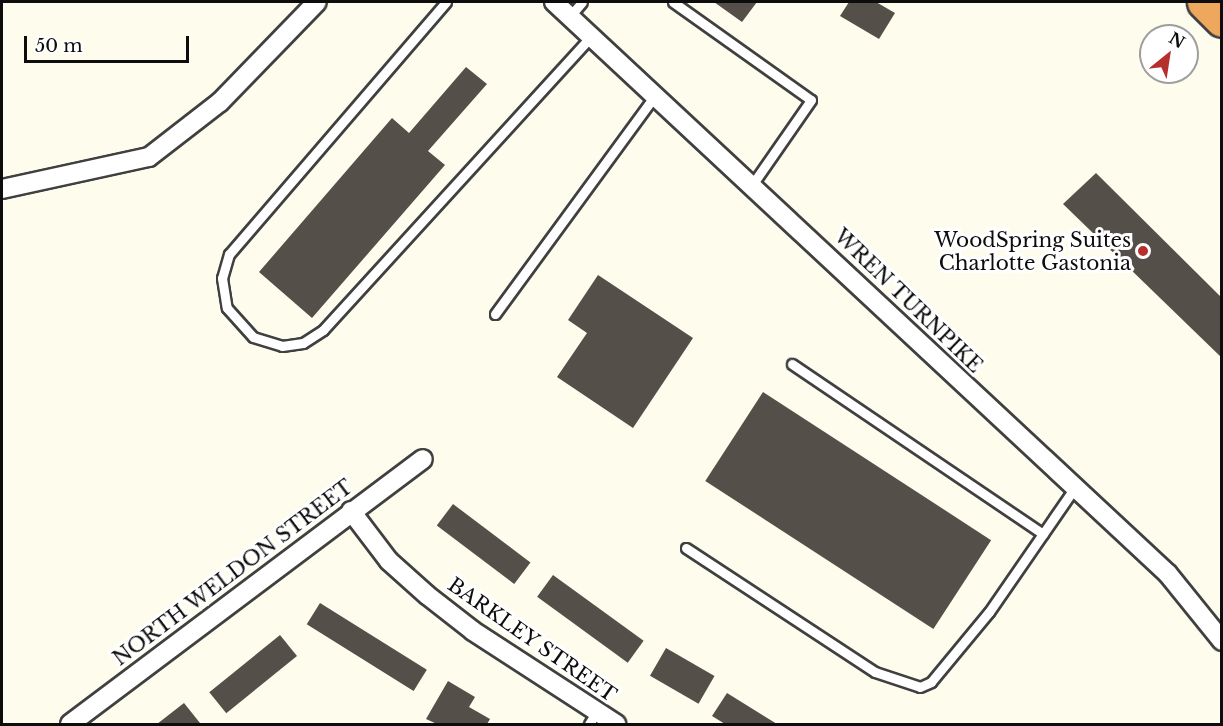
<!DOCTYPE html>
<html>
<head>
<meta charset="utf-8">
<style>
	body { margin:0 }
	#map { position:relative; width:1223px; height:726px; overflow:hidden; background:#fefced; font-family:"Libre Baskerville",serif }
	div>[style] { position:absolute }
	.building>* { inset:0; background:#554f4a; transform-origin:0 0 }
	.roads { filter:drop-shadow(2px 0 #404040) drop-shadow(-2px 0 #404040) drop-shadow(0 2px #404040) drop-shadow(0 -2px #404040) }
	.lane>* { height:9px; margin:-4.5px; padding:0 4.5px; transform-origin:4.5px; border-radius:4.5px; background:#fff }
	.street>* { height:18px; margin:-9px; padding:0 9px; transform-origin:9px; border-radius:9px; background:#fff }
	.highway>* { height:33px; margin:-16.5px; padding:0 16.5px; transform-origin:16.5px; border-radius:16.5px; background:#eda85d }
	.dots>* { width:16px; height:16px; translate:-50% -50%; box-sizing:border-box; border:3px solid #fff; border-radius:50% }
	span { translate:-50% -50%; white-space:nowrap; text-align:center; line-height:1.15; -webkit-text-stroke:6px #fff; paint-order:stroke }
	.poi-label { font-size:20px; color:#0d0d0d }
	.right { translate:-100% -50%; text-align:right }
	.street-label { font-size:20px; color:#0d0d0d }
	.frame { position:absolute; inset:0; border:3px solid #0d0d0d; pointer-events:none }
	.north { position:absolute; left:1139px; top:24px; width:60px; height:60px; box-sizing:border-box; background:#fff; border:2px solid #9e9e9e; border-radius:50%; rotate:30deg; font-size:16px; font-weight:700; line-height:24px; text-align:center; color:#0d0d0d }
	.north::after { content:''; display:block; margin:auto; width:21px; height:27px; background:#b52f2c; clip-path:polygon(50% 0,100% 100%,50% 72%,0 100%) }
	.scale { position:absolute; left:24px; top:36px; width:165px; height:27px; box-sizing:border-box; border:3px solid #0d0d0d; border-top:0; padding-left:8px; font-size:18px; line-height:21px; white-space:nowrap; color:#0d0d0d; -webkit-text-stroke:4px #fff; paint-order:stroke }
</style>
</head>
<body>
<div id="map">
	<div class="building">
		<div style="clip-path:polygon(714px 2px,757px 2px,742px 22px)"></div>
		<div style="clip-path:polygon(849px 2px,876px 2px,895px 13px,879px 39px,840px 16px)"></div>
		<div style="clip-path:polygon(466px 67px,487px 84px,428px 151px,445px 165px,312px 318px,259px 272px,392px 118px,409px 133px)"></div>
		<div style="clip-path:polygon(1096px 173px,1222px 298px,1222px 358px,1063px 204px)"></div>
		<div style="clip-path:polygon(598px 275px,693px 338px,633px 428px,557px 377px,587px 333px,568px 320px)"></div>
		<div style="left:763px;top:392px;width:272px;height:106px;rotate:33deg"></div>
		<div style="left:453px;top:504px;width:97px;height:27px;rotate:37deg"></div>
		<div style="left:553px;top:575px;width:112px;height:27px;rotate:36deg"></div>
		<div style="left:320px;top:603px;width:126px;height:25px;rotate:32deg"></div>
		<div style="left:280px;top:635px;width:27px;height:91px;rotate:51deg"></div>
		<div style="left:666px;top:648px;width:56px;height:32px;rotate:30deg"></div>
		<div style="clip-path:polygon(448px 681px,475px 697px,469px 707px,490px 719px,487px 724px,437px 724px,426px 719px)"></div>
		<div style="clip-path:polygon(727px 693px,777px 724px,725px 724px,712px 716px)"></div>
		<div style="clip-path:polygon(184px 703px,200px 723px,157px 724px)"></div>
	</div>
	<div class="roads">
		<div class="lane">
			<div style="left:446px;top:2px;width:333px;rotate:130.7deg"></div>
			<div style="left:229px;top:254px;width:25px;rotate:106deg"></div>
			<div style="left:222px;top:278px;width:30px;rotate:81deg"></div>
			<div style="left:227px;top:308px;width:39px;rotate:48deg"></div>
			<div style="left:253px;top:337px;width:30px;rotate:17deg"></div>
			<div style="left:282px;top:346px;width:21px;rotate:-8deg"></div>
			<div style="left:303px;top:343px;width:24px;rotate:-33deg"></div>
			<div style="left:323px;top:330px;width:399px;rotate:-47.6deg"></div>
			<div style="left:673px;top:2px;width:169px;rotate:35.4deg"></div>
			<div style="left:811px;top:100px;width:103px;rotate:124.8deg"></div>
			<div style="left:570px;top:16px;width:18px;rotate:-49deg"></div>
			<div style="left:495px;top:314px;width:271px;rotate:-53.8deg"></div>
			<div style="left:792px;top:364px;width:303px;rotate:34.1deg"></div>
			<div style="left:686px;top:548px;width:226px;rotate:33.3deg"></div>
			<div style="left:875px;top:672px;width:47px;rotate:18.4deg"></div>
			<div style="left:920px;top:687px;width:12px;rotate:-24deg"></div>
			<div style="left:931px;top:682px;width:91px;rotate:-50.4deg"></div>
			<div style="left:989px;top:612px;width:150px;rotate:-55.4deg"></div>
			<div style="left:589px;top:724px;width:13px;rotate:-58deg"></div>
		</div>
		<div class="street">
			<div style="left:554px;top:2px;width:839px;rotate:42.97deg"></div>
			<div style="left:1168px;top:574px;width:86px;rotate:51.1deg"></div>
			<div style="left:2px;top:189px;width:150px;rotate:-12.3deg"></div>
			<div style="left:149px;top:157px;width:90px;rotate:-37.8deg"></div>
			<div style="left:220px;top:102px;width:139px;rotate:-45.9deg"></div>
			<div style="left:351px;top:511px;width:63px;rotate:52.8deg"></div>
			<div style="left:389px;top:561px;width:51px;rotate:41.8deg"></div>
			<div style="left:427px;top:595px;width:58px;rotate:38deg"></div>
			<div style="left:473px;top:631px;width:171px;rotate:33deg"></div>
			<div style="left:70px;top:724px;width:441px;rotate:-36.9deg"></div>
		</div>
		<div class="highway">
			<div style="left:1204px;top:2px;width:25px;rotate:45deg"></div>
		</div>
	</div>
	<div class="dots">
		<div style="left:1143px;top:251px;background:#b52f2c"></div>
	</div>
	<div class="poi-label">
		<span class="right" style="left:1131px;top:252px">WoodSpring Suites<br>Charlotte Gastonia</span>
	</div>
	<div class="street-label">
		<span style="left:908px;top:301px;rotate:44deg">WREN TURNPIKE</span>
		<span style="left:233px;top:573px;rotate:-37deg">NORTH WELDON STREET</span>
		<span style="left:532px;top:640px;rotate:35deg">BARKLEY STREET</span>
	</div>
	<div class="frame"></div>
	<div class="north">N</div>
	<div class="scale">50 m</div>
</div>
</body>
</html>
